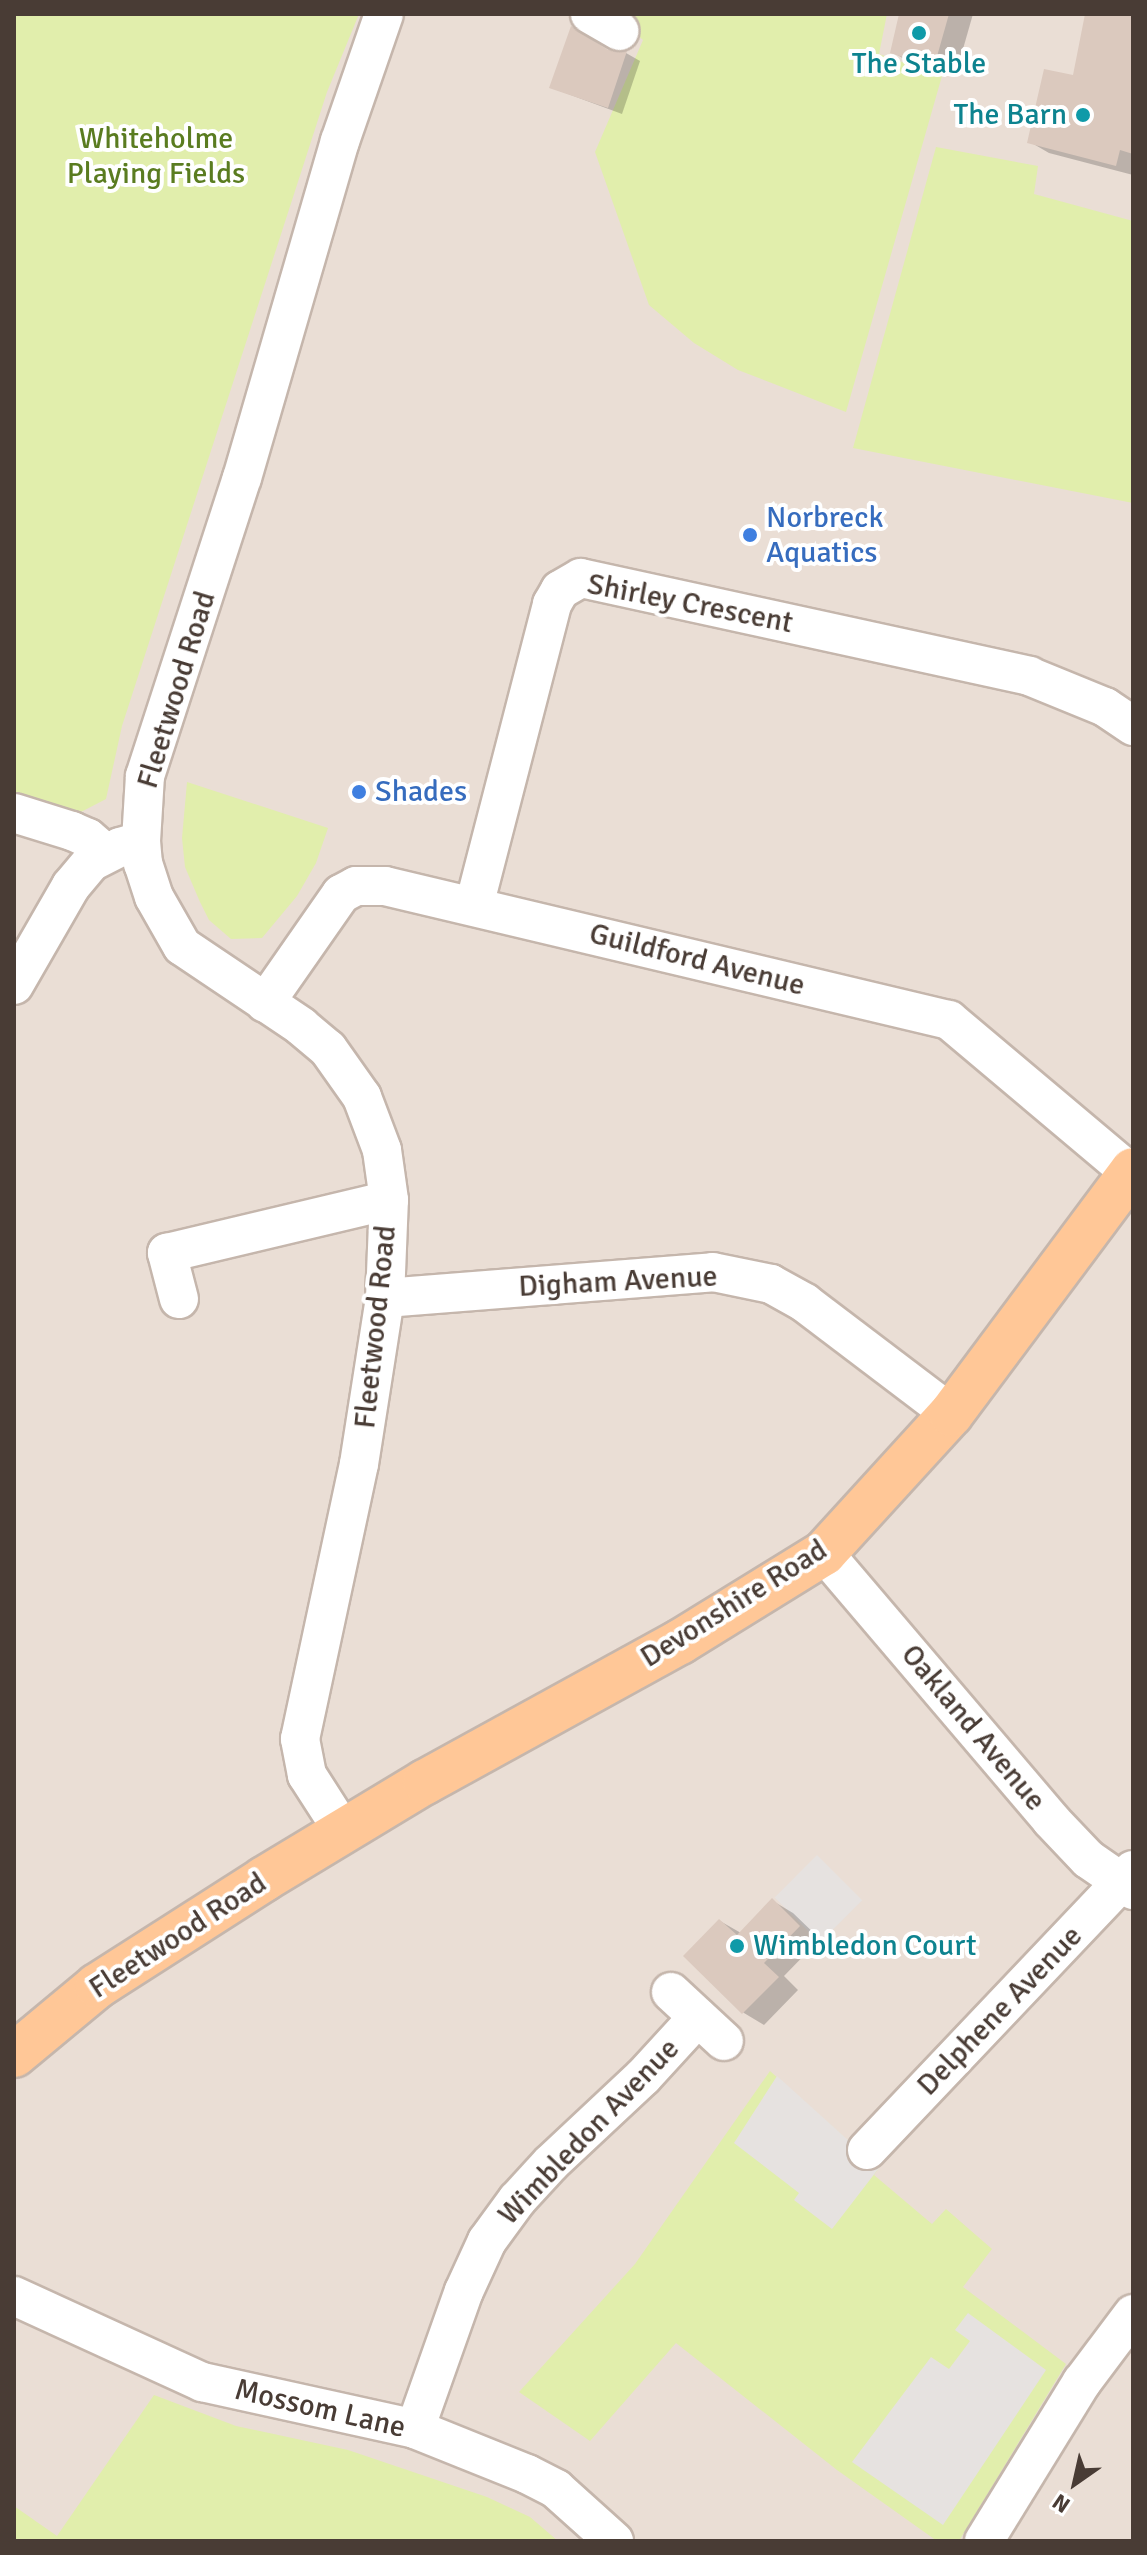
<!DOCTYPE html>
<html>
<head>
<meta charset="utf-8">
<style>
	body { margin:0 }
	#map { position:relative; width:1147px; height:2555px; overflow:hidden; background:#f5eee7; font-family:Signika,sans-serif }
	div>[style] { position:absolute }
	.residential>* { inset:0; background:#eaded5; transform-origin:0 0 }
	.green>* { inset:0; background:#e1eeac }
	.parking>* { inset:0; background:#e6e2e0; transform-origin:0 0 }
	.shadow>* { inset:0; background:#0003 }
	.building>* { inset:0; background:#dbc9be }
	.roads { filter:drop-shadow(2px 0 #c5b6ac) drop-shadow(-2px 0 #c5b6ac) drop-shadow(0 2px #c5b6ac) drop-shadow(0 -2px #c5b6ac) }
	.minor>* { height:38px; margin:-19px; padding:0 19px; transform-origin:19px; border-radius:19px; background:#fff }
	.major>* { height:44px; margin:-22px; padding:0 22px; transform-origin:22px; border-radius:22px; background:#ffc797 }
	.dots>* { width:22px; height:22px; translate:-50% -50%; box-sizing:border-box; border:4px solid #fff; border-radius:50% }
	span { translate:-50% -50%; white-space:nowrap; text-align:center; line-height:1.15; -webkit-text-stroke:8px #fff; paint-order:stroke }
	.culture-label { font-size:30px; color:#0d838f }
	.right { translate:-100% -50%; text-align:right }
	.left { translate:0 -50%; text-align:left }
	.park-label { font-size:30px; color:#5a7c20 }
	.shop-label { font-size:30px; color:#366cbe }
	.street-label { font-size:30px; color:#493c35 }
	.frame { position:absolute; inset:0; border:16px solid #493c35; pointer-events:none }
	.north { position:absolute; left:1035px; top:2443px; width:80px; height:80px; -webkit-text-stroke:6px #fff; paint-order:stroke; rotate:214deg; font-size:22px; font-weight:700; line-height:32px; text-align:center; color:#493c35 }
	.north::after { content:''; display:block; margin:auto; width:28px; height:36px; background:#493c35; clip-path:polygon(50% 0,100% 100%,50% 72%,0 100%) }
</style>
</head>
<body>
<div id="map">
	<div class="residential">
		<div style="left:14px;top:14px;width:1119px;height:2527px"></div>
	</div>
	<div class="green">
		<div style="clip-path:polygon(14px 14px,359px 14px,327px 92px,122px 726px,106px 799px,81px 812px,14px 795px)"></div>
		<div style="clip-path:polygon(613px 14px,887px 14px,879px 54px,942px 76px,846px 412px,738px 370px,694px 343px,649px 305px,595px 152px,643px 40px)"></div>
		<div style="clip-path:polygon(936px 147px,1038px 166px,1034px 194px,1133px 221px,1133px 503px,853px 448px)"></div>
		<div style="clip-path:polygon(187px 782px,328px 828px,316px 863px,297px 896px,262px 938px,231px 939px,209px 920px,200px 902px,185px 867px,182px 838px)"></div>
		<div style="clip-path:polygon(770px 2071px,879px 2168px,874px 2175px,932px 2224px,946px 2209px,992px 2249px,963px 2287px,1066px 2364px,959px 2541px,937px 2541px,837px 2470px,676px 2343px,590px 2441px,519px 2392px,635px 2264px)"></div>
		<div style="clip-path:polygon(154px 2395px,236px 2426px,348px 2450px,487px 2497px,530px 2517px,558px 2541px,14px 2541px,14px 2506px,57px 2536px)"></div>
	</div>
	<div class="parking">
		<div style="left:817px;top:1855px;width:64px;height:60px;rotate:45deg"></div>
		<div style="clip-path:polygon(777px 2076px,879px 2168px,832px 2229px,794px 2200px,799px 2193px,734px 2143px)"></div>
		<div style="clip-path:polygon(968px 2313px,1046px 2370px,943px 2525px,852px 2462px,931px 2357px,949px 2369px,970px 2341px,955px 2330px)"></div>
	</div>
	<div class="shadow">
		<div style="clip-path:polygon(901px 14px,973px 14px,955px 77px,913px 64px,892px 52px)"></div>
		<div style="clip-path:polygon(1087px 14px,1106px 14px,1133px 21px,1133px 175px,1049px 153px,1030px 142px,1074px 77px)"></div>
		<div style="clip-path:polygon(609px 52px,626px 53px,640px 61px,622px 114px,552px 88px)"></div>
		<div style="clip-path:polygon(773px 1901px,793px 1913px,820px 1939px,784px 1976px,798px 1990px,764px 2025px,744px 2013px,686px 1956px,720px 1921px,741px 1933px)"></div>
	</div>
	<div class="building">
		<div style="clip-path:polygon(899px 14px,949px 14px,934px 67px,890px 53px)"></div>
		<div style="clip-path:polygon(1085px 14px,1133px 14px,1133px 154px,1120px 150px,1116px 166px,1027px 143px,1044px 69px,1073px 75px)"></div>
		<div style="clip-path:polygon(571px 26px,608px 50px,627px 51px,608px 108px,549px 88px)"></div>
		<div style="clip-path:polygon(772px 1898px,800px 1926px,764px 1963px,779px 1977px,742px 2014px,683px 1956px,719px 1919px,737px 1935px)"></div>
	</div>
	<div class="roads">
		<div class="minor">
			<div style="left:590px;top:14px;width:34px;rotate:30deg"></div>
			<div style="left:14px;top:813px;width:61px;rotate:17.2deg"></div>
			<div style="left:72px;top:831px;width:17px;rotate:24deg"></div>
			<div style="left:88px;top:838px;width:23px;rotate:41deg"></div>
			<div style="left:474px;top:906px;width:312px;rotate:-75.5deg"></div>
			<div style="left:552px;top:604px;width:16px;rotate:-60deg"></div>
			<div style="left:560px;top:590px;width:24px;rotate:-30deg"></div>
			<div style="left:581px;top:578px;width:459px;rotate:12.3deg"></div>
			<div style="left:1029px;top:676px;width:82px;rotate:22.2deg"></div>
			<div style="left:1105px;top:707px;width:34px;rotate:34deg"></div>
			<div style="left:14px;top:985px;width:114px;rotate:-60.1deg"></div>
			<div style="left:71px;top:886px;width:31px;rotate:-50deg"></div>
			<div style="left:91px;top:862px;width:33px;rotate:-27deg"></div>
			<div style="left:120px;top:847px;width:22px;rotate:-16deg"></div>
			<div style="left:265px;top:1003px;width:133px;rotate:-55.1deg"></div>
			<div style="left:341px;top:894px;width:17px;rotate:-28deg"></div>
			<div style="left:356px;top:886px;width:29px"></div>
			<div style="left:385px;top:886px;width:580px;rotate:13.37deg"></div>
			<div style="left:949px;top:1020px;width:241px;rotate:40.1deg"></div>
			<div style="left:385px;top:1298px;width:329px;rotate:-4.5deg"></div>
			<div style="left:713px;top:1272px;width:59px;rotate:11.7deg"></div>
			<div style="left:771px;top:1284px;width:39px;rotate:29deg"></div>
			<div style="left:805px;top:1303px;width:183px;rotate:37.2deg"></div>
			<div style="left:179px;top:1299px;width:48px;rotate:-104.6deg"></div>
			<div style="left:167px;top:1253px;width:228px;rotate:-13.4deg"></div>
			<div style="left:824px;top:1553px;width:350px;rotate:49.6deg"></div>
			<div style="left:1051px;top:1820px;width:54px;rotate:46.5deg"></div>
			<div style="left:1088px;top:1859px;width:55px;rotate:34.6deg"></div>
			<div style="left:343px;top:1831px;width:67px;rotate:-122.7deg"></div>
			<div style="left:307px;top:1775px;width:37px;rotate:-101deg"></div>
			<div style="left:300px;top:1739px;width:281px;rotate:-77.9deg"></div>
			<div style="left:359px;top:1464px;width:168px;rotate:-81.1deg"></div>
			<div style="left:385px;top:1298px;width:98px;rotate:-87.7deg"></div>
			<div style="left:389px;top:1200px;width:50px;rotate:-98deg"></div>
			<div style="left:382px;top:1150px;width:57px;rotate:-110.7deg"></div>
			<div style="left:362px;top:1097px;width:59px;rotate:-125.3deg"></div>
			<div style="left:328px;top:1049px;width:35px;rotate:-140deg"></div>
			<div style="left:301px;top:1026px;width:143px;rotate:-146.1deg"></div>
			<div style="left:182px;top:946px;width:56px;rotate:-119.7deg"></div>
			<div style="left:154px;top:897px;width:35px;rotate:-108deg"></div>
			<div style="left:143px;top:864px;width:23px;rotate:-95deg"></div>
			<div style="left:141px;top:841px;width:65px;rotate:-86.5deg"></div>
			<div style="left:145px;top:776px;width:313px;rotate:-72deg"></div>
			<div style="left:242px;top:478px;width:351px;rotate:-73.8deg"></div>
			<div style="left:340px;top:141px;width:134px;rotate:-70.9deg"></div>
			<div style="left:671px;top:1992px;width:72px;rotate:42.8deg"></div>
			<div style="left:867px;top:2150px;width:386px;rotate:-46.5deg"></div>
			<div style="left:14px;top:2296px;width:207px;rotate:24.6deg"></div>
			<div style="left:202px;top:2382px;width:218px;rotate:12.4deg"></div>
			<div style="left:415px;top:2429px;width:121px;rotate:21.9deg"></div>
			<div style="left:527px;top:2474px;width:33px;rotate:27deg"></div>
			<div style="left:556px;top:2489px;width:78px;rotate:41.9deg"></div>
			<div style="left:415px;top:2429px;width:146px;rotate:-70.5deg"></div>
			<div style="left:464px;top:2291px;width:55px;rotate:-65.3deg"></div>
			<div style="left:487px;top:2241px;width:51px;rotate:-53.8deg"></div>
			<div style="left:517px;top:2200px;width:50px;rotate:-47.4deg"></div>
			<div style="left:551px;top:2163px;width:126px;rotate:-43.1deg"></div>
			<div style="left:643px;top:2077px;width:81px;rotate:-47.5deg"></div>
			<div style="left:984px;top:2541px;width:187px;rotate:-58.4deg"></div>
			<div style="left:1082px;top:2382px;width:85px;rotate:-53.1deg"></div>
		</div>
		<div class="major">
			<div style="left:14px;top:2055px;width:108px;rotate:-39.7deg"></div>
			<div style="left:97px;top:1986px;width:198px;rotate:-32.6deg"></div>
			<div style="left:264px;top:1879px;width:188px;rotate:-31.1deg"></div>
			<div style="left:425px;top:1782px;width:291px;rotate:-28.8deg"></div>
			<div style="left:680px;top:1642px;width:169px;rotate:-31.7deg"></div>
			<div style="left:824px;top:1553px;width:188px;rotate:-47.6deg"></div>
			<div style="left:951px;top:1414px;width:304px;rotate:-53.3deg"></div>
		</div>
	</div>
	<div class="dots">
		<div style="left:919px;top:33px;background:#0f9aa8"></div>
		<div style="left:1083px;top:115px;background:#0f9aa8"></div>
		<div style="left:750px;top:535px;background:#3f7fe0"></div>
		<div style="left:359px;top:792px;background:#3f7fe0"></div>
		<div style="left:737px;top:1946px;background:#0f9aa8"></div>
	</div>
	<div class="culture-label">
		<span style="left:919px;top:64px">The Stable</span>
		<span class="right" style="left:1067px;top:115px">The Barn</span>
		<span class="left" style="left:753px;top:1946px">Wimbledon Court</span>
	</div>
	<div class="park-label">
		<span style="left:156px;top:156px">Whiteholme<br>Playing Fields</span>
	</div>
	<div class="shop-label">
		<span class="left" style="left:766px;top:535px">Norbreck<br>Aquatics</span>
		<span class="left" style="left:375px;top:792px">Shades</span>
	</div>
	<div class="street-label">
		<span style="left:690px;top:604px;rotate:11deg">Shirley Crescent</span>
		<span style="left:177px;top:690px;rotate:-73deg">Fleetwood Road</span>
		<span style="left:697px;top:960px;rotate:14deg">Guildford Avenue</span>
		<span style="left:618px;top:1282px;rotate:-3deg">Digham Avenue</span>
		<span style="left:376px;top:1327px;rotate:-84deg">Fleetwood Road</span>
		<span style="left:734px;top:1604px;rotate:-32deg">Devonshire Road</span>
		<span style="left:973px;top:1728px;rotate:50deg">Oakland Avenue</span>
		<span style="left:178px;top:1936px;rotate:-33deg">Fleetwood Road</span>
		<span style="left:1000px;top:2011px;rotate:-46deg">Delphene Avenue</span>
		<span style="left:589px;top:2132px;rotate:-46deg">Wimbledon Avenue</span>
		<span style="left:320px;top:2409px;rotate:13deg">Mossom Lane</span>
	</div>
	<div class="frame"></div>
	<div class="north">N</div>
</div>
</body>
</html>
